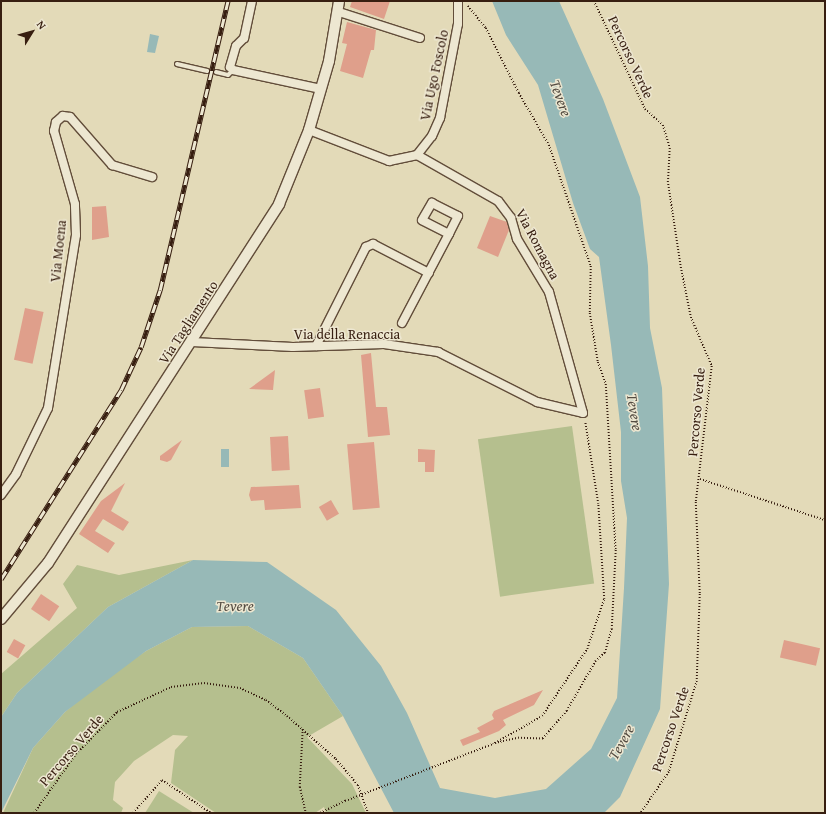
<!DOCTYPE html>
<html>
<head>
<meta charset="utf-8">
<style>
	body { margin:0 }
	#map { position:relative; width:826px; height:814px; overflow:hidden; background:#e3dab8; font-family:"Gentium Book Plus",serif }
	div>[style] { position:absolute }
	.green>* { inset:0; background:#b5bf8e; transform-origin:0 0 }
	.water>* { inset:0; background:#97b9b7; transform-origin:0 0 }
	.building>* { inset:0; background:#df9f8b; transform-origin:0 0 }
	.path>* { height:1.5px; margin-top:-0.75px; transform-origin:0; background:repeating-linear-gradient(90deg,#371e10 0 1px,transparent 0 3px) }
	.roads { filter:drop-shadow(1px 0 #624d3a) drop-shadow(-1px 0 #624d3a) drop-shadow(0 1px #624d3a) drop-shadow(0 -1px #624d3a) }
	.service>* { height:4px; margin:-2px; padding:0 2px; transform-origin:2px; border-radius:2px; background:#ede7d1 }
	.minor>* { height:8px; margin:-4px; padding:0 4px; transform-origin:4px; border-radius:4px; background:#ede7d1 }
	.tertiary>* { height:10px; margin:-5px; padding:0 5px; transform-origin:5px; border-radius:5px; background:#ede7d1 }
	.rail>* { height:4.5px; margin-top:-2.25px; transform-origin:0; background:repeating-linear-gradient(90deg,#ede7d1 0 9px,#371e10 0 18px); box-sizing:border-box; border-block:1px solid #371e10 }
	.path-bridge>* { height:1.5px; margin-top:-0.75px; transform-origin:0; background:repeating-linear-gradient(90deg,#371e10 0 1px,transparent 0 3px) }
	span { translate:-50% -50%; white-space:nowrap; text-align:center; line-height:1.15; -webkit-text-stroke:3px #ede7d1; paint-order:stroke }
	.street-label { font-size:14px; color:#371e10 }
	.water-label { font-size:15px; color:#544c42; font-style:italic }
	.frame { position:absolute; inset:0; border:2px solid #371e10; pointer-events:none }
	.north { position:absolute; left:12px; top:12px; width:40px; height:40px; -webkit-text-stroke:3px #ede7d1; paint-order:stroke; rotate:53deg; font-size:11px; font-weight:700; line-height:16px; text-align:center; color:#371e10 }
	.north::after { content:''; display:block; margin:auto; width:14px; height:18px; background:#371e10; clip-path:polygon(50% 0,100% 100%,50% 72%,0 100%) }
</style>
</head>
<body>
<div id="map">
	<div class="green">
		<div style="left:572px;top:426px;width:159px;height:95px;rotate:82deg"></div>
		<div style="clip-path:polygon(193px 560px,108px 607px,17px 693px,1px 717px,1px 674px,77px 608px,63px 584px,77px 565px,119px 575px)"></div>
		<div style="clip-path:polygon(248px 626px,303px 658px,343px 716px,307px 737px,352px 784px,366px 813px,326px 813px,324px 807px,315px 813px,216px 813px,171px 783px,175px 750px,188px 736px,173px 735px,134px 761px,115px 782px,113px 800px,123px 808px,121px 813px,3px 813px,33px 748px,65px 712px,107px 677px,146px 651px,192px 627px)"></div>
		<div style="clip-path:polygon(159px 791px,194px 813px,145px 813px)"></div>
	</div>
	<div class="water">
		<div style="clip-path:polygon(492px 1px,559px 1px,603px 99px,640px 197px,648px 266px,650px 328px,662px 388px,669px 584px,660px 709px,620px 797px,604px 813px,394px 813px,343px 716px,303px 658px,248px 626px,192px 627px,146px 651px,65px 712px,33px 748px,1px 813px,1px 717px,17px 693px,108px 607px,193px 560px,267px 562px,336px 610px,381px 666px,407px 713px,440px 788px,495px 798px,546px 789px,591px 749px,617px 698px,624px 588px,627px 518px,621px 481px,621px 432px,611px 345px,599px 257px,590px 249px,573px 203px,538px 85px,506px 35px)"></div>
		<div style="clip-path:polygon(150px 34px,159px 36px,155px 53px,147px 52px)"></div>
		<div style="left:221px;top:449px;width:8px;height:18px"></div>
	</div>
	<div class="building">
		<div style="clip-path:polygon(352px 1px,390px 1px,384px 19px,350px 7px)"></div>
		<div style="clip-path:polygon(347px 22px,376px 30px,374px 50px,371px 50px,363px 78px,340px 71px,347px 44px,342px 43px)"></div>
		<div style="clip-path:polygon(106px 206px,109px 237px,92px 240px,92px 207px)"></div>
		<div style="clip-path:polygon(490px 216px,507px 222px,509px 230px,498px 257px,477px 248px)"></div>
		<div style="left:25px;top:308px;width:19px;height:53px;rotate:12deg"></div>
		<div style="clip-path:polygon(371px 353px,376px 407px,387px 407px,390px 435px,368px 437px,361px 355px)"></div>
		<div style="clip-path:polygon(275px 370px,273px 390px,249px 389px)"></div>
		<div style="left:320px;top:388px;width:29px;height:16px;rotate:82deg"></div>
		<div style="left:288px;top:436px;width:34px;height:18px;rotate:87deg"></div>
		<div style="clip-path:polygon(182px 440px,171px 460px,167px 462px,160px 460px,160px 456px)"></div>
		<div style="left:374px;top:442px;width:66px;height:27px;rotate:85deg"></div>
		<div style="clip-path:polygon(418px 449px,435px 450px,434px 472px,425px 472px,425px 462px,418px 462px)"></div>
		<div style="clip-path:polygon(125px 483px,111px 511px,129px 522px,123px 531px,103px 519px,95px 531px,115px 543px,108px 553px,79px 534px,101px 501px)"></div>
		<div style="clip-path:polygon(299px 485px,301px 508px,265px 510px,264px 500px,251px 501px,249px 495px,251px 487px)"></div>
		<div style="left:331px;top:500px;width:16px;height:14px;rotate:60deg"></div>
		<div style="left:41px;top:594px;width:22px;height:18px;rotate:34deg"></div>
		<div style="left:14px;top:639px;width:13px;height:15px;rotate:29deg"></div>
		<div style="left:784px;top:640px;width:37px;height:18px;rotate:13deg"></div>
		<div style="clip-path:polygon(543px 690px,534px 705px,503px 720px,506px 725px,499px 731px,463px 746px,460px 740px,480px 732px,477px 728px,494px 719px,492px 715px,494px 711px)"></div>
	</div>
	<div class="path">
		<div style="left:594px;top:1px;width:119px;rotate:64.7deg"></div>
		<div style="left:645px;top:109px;width:24px;rotate:42deg"></div>
		<div style="left:663px;top:125px;width:24px;rotate:73deg"></div>
		<div style="left:670px;top:148px;width:33px;rotate:93deg"></div>
		<div style="left:668px;top:181px;width:87px;rotate:81.4deg"></div>
		<div style="left:681px;top:267px;width:51px;rotate:78.7deg"></div>
		<div style="left:691px;top:317px;width:53px;rotate:66.8deg"></div>
		<div style="left:712px;top:366px;width:137px;rotate:96.7deg"></div>
		<div style="left:696px;top:502px;width:92px;rotate:87.5deg"></div>
		<div style="left:700px;top:594px;width:87px;rotate:92deg"></div>
		<div style="left:697px;top:681px;width:95px;rotate:107.1deg"></div>
		<div style="left:669px;top:772px;width:50px;rotate:124.3deg"></div>
		<div style="left:468px;top:6px;width:28px;rotate:51deg"></div>
		<div style="left:486px;top:28px;width:73px;rotate:63.1deg"></div>
		<div style="left:519px;top:93px;width:60px;rotate:60deg"></div>
		<div style="left:549px;top:145px;width:128px;rotate:70.9deg"></div>
		<div style="left:591px;top:266px;width:47px;rotate:91.2deg"></div>
		<div style="left:590px;top:313px;width:50px;rotate:80.7deg"></div>
		<div style="left:598px;top:362px;width:23px;rotate:70deg"></div>
		<div style="left:606px;top:384px;width:166px;rotate:86.6deg"></div>
		<div style="left:616px;top:550px;width:79px;rotate:92.9deg"></div>
		<div style="left:612px;top:629px;width:25px;rotate:106deg"></div>
		<div style="left:605px;top:653px;width:12px;rotate:138deg"></div>
		<div style="left:596px;top:661px;width:58px;rotate:120.1deg"></div>
		<div style="left:567px;top:711px;width:37px;rotate:131deg"></div>
		<div style="left:543px;top:739px;width:24px;rotate:-178deg"></div>
		<div style="left:519px;top:738px;width:27px;rotate:167deg"></div>
		<div style="left:700px;top:479px;width:132px;rotate:18.2deg"></div>
		<div style="left:303px;top:729px;width:58px;rotate:93deg"></div>
		<div style="left:300px;top:787px;width:27px;rotate:77deg"></div>
		<div style="left:495px;top:743px;width:54px;rotate:-29.9deg"></div>
		<div style="left:542px;top:716px;width:81px;rotate:-56.1deg"></div>
		<div style="left:587px;top:649px;width:53px;rotate:-71.2deg"></div>
		<div style="left:604px;top:599px;width:95px;rotate:-93.6deg"></div>
		<div style="left:598px;top:504px;width:83px;rotate:-99deg"></div>
		<div style="left:34px;top:813px;width:72px;rotate:-54.6deg"></div>
		<div style="left:76px;top:754px;width:59px;rotate:-45.7deg"></div>
		<div style="left:117px;top:712px;width:60px;rotate:-24.8deg"></div>
		<div style="left:171px;top:687px;width:33px;rotate:-7deg"></div>
		<div style="left:204px;top:683px;width:36px;rotate:8deg"></div>
		<div style="left:240px;top:688px;width:29px;rotate:25deg"></div>
		<div style="left:266px;top:700px;width:26px;rotate:37deg"></div>
		<div style="left:287px;top:716px;width:65px;rotate:41.3deg"></div>
		<div style="left:336px;top:759px;width:34px;rotate:50deg"></div>
		<div style="left:358px;top:785px;width:30px;rotate:70deg"></div>
		<div style="left:133px;top:813px;width:44px;rotate:-48.7deg"></div>
		<div style="left:162px;top:780px;width:59px;rotate:34deg"></div>
		<div style="left:320px;top:813px;width:28px;rotate:-26deg"></div>
	</div>
	<div class="roads">
		<div class="service">
			<div style="left:177px;top:64px;width:31px;rotate:13deg"></div>
			<div style="left:216px;top:72px;width:12px;rotate:14deg"></div>
			<div style="left:228px;top:75px;width:7px;rotate:-45deg"></div>
		</div>
		<div class="minor">
			<div style="left:252px;top:1px;width:38px;rotate:102deg"></div>
			<div style="left:244px;top:38px;width:11px;rotate:135deg"></div>
			<div style="left:236px;top:46px;width:22px;rotate:106deg"></div>
			<div style="left:230px;top:67px;width:4px;rotate:45deg"></div>
			<div style="left:233px;top:70px;width:90px;rotate:12.2deg"></div>
			<div style="left:339px;top:12px;width:85px;rotate:17.8deg"></div>
			<div style="left:309px;top:130px;width:86px;rotate:21.2deg"></div>
			<div style="left:389px;top:161px;width:29px;rotate:-12deg"></div>
			<div style="left:417px;top:155px;width:24px;rotate:-52deg"></div>
			<div style="left:432px;top:136px;width:20px;rotate:-66deg"></div>
			<div style="left:440px;top:118px;width:96px;rotate:-79.2deg"></div>
			<div style="left:458px;top:24px;width:23px;rotate:-90deg"></div>
			<div style="left:432px;top:203px;width:29px;rotate:27deg"></div>
			<div style="left:458px;top:216px;width:20px;rotate:117deg"></div>
			<div style="left:449px;top:234px;width:30px;rotate:-153deg"></div>
			<div style="left:422px;top:220px;width:20px;rotate:-60deg"></div>
			<div style="left:402px;top:323px;width:101px;rotate:-62.2deg"></div>
			<div style="left:192px;top:342px;width:101px;rotate:2.8deg"></div>
			<div style="left:293px;top:347px;width:91px;rotate:-1.9deg"></div>
			<div style="left:384px;top:344px;width:55px;rotate:8.4deg"></div>
			<div style="left:438px;top:352px;width:111px;rotate:26.8deg"></div>
			<div style="left:537px;top:402px;width:47px;rotate:13.4deg"></div>
			<div style="left:583px;top:413px;width:126px;rotate:-105.7deg"></div>
			<div style="left:549px;top:292px;width:62px;rotate:-121.1deg"></div>
			<div style="left:517px;top:239px;width:22px;rotate:-106deg"></div>
			<div style="left:511px;top:218px;width:21px;rotate:-127deg"></div>
			<div style="left:498px;top:201px;width:93px;rotate:-150.4deg"></div>
			<div style="left:316px;top:346px;width:111px;rotate:-63.2deg"></div>
			<div style="left:366px;top:247px;width:8px;rotate:-23deg"></div>
			<div style="left:373px;top:244px;width:63px;rotate:27.4deg"></div>
			<div style="left:1px;top:495px;width:26px;rotate:-54deg"></div>
			<div style="left:16px;top:474px;width:73px;rotate:-64.1deg"></div>
			<div style="left:48px;top:408px;width:175px;rotate:-80.8deg"></div>
			<div style="left:76px;top:235px;width:31px;rotate:-92deg"></div>
			<div style="left:75px;top:204px;width:76px;rotate:-106deg"></div>
			<div style="left:54px;top:131px;width:9px;rotate:-77deg"></div>
			<div style="left:56px;top:122px;width:9px;rotate:-41deg"></div>
			<div style="left:63px;top:116px;width:7px;rotate:8deg"></div>
			<div style="left:70px;top:117px;width:64px;rotate:48.8deg"></div>
			<div style="left:112px;top:165px;width:42px;rotate:16.7deg"></div>
		</div>
		<div class="tertiary">
			<div style="left:1px;top:619px;width:73px;rotate:-50deg"></div>
			<div style="left:48px;top:563px;width:427px;rotate:-57.2deg"></div>
			<div style="left:279px;top:204px;width:80px;rotate:-67.9deg"></div>
			<div style="left:309px;top:130px;width:72px;rotate:-73.8deg"></div>
			<div style="left:329px;top:61px;width:61px;rotate:-80.5deg"></div>
		</div>
	</div>
	<div class="rail">
		<div style="left:1px;top:579px;width:224px;rotate:-57.6deg"></div>
		<div style="left:121px;top:390px;width:47px;rotate:-65.1deg"></div>
		<div style="left:141px;top:347px;width:60px;rotate:-71.6deg"></div>
		<div style="left:160px;top:290px;width:297px;rotate:-76.8deg"></div>
	</div>
	<div class="path-bridge">
		<div style="left:345px;top:801px;width:159px;rotate:-21.1deg"></div>
	</div>
	<div class="street-label">
		<span style="left:631px;top:57px;rotate:65deg">Percorso Verde</span>
		<span style="left:434px;top:75px;rotate:-78deg">Via Ugo Foscolo</span>
		<span style="left:538px;top:244px;rotate:62deg">Via Romagna</span>
		<span style="left:58px;top:251px;rotate:-84deg">Via Moena</span>
		<span style="left:188px;top:322px;rotate:-57deg">Via Tagliamento</span>
		<span style="left:347px;top:334px">Via della Renaccia</span>
		<span style="left:696px;top:412px;rotate:-85deg">Percorso Verde</span>
		<span style="left:670px;top:729px;rotate:-71deg">Percorso Verde</span>
		<span style="left:71px;top:750px;rotate:-49deg">Percorso Verde</span>
	</div>
	<div class="water-label">
		<span style="left:561px;top:98px;rotate:70deg">Tevere</span>
		<span style="left:635px;top:412px;rotate:81deg">Tevere</span>
		<span style="left:235px;top:606px">Tevere</span>
		<span style="left:621px;top:742px;rotate:-61deg">Tevere</span>
	</div>
	<div class="frame"></div>
	<div class="north">N</div>
</div>
</body>
</html>
